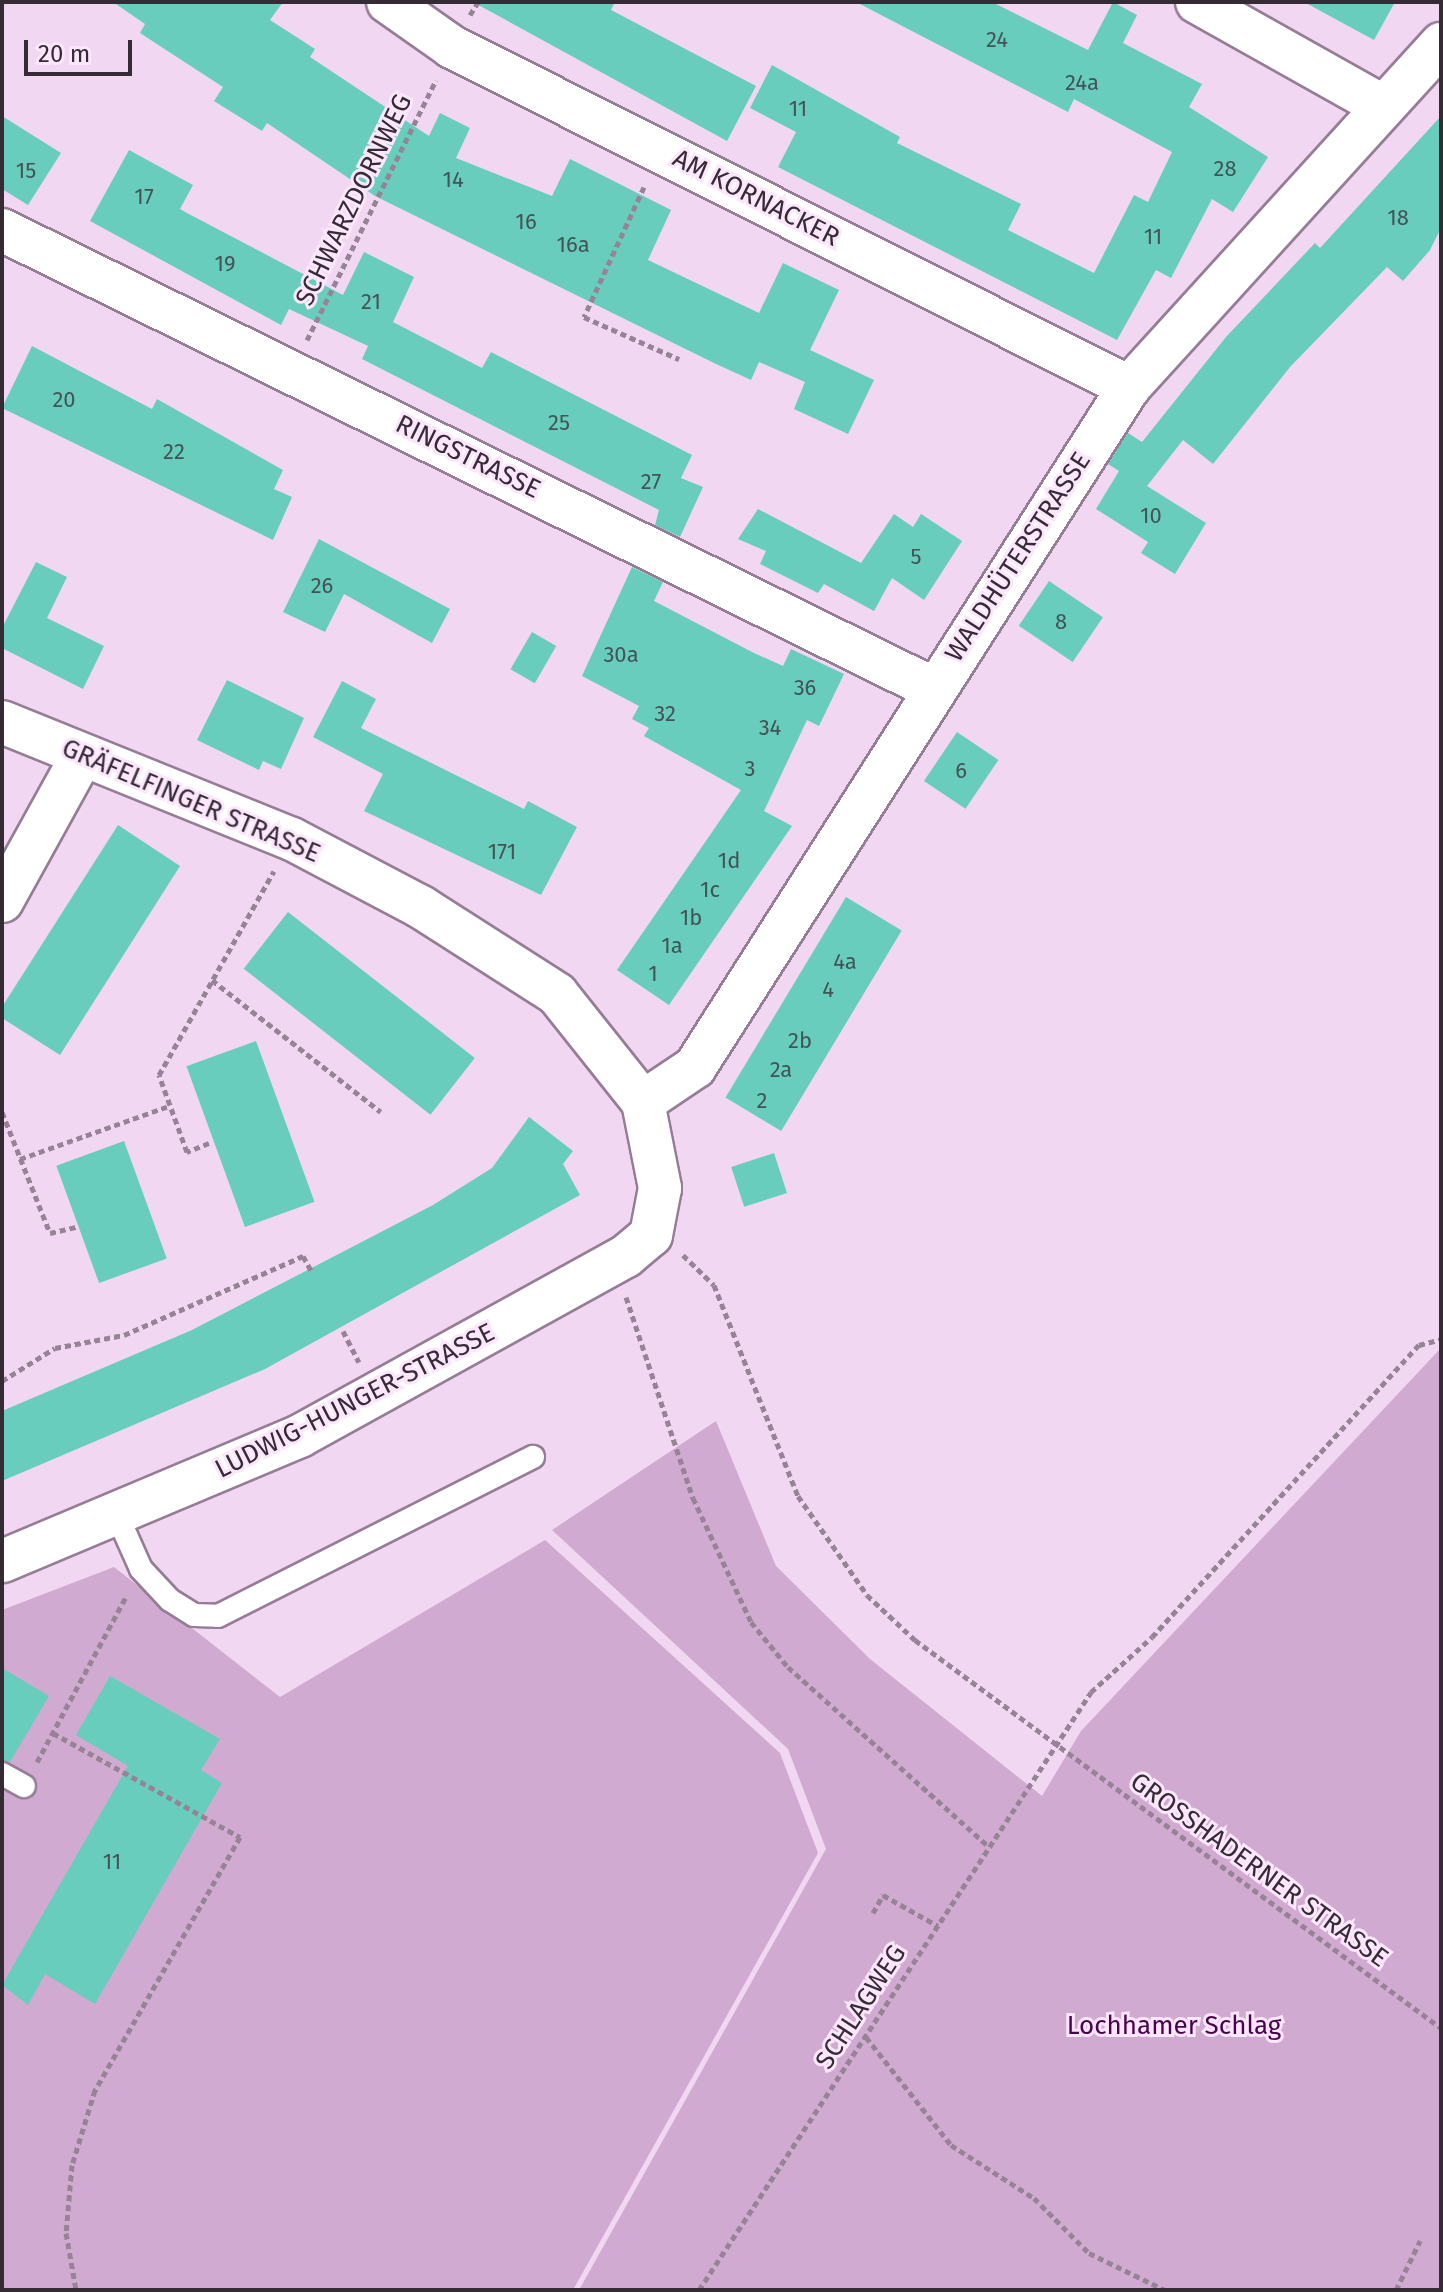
<!DOCTYPE html>
<html>
<head>
<meta charset="utf-8">
<style>
	body { margin:0 }
	#map { position:relative; width:1443px; height:2292px; overflow:hidden; background:#f2d7f2; font-family:"Fira Sans",sans-serif }
	div>[style] { position:absolute }
	.green>* { inset:0; background:#d1aad1 }
	.building>* { inset:0; background:#68cdbd; transform-origin:0 0 }
	.path>* { height:5px; margin-top:-2.5px; transform-origin:0; background:repeating-linear-gradient(90deg,#968396 0 6px,transparent 0 10px) }
	.roads { filter:drop-shadow(2px 0 #967d96) drop-shadow(-2px 0 #967d96) drop-shadow(0 2px #967d96) drop-shadow(0 -2px #967d96) }
	.lane>* { height:22px; margin:-11px; padding:0 11px; transform-origin:11px; border-radius:11px; background:#fff }
	.street>* { height:42px; margin:-21px; padding:0 21px; transform-origin:21px; border-radius:21px; background:#fff }
	span { translate:-50% -50%; white-space:nowrap; text-align:center; line-height:1.15; -webkit-text-stroke:6px #fce6fc; paint-order:stroke }
	.number-label { font-size:22px; color:#425457 }
	.number-label span { -webkit-text-stroke-width:0 }
	.street-label { font-size:26px; color:#352b35 }
	.park-label { font-size:26px; color:#47034b }
	.frame { position:absolute; inset:0; border:4px solid #352b35; pointer-events:none }
	.scale { position:absolute; left:24px; top:40px; width:108px; height:36px; box-sizing:border-box; border:4px solid #352b35; border-top:0; padding-left:10px; font-size:24px; line-height:28px; white-space:nowrap; color:#352b35; -webkit-text-stroke:6px #fce6fc; paint-order:stroke }
</style>
</head>
<body>
<div id="map">
	<div class="green">
		<div style="clip-path:polygon(1441px 1348px,1441px 2290px,579px 2290px,826px 1849px,788px 1749px,552px 1530px,716px 1421px,776px 1566px,870px 1659px,1042px 1796px,1081px 1731px)"></div>
		<div style="clip-path:polygon(545px 1540px,780px 1753px,818px 1853px,573px 2290px,2px 2290px,2px 1610px,114px 1567px,280px 1697px)"></div>
	</div>
	<div class="building">
		<div style="clip-path:polygon(113px 2px,283px 2px,270px 20px,315px 49px,310px 57px,429px 136px,440px 113px,470px 128px,456px 158px,552px 196px,570px 159px,671px 210px,648px 260px,759px 313px,783px 263px,839px 290px,810px 350px,874px 380px,848px 434px,794px 409px,805px 382px,759px 362px,751px 380px,714px 363px,375px 196px,267px 123px,262px 131px,214px 101px,223px 87px,140px 33px,145px 24px)"></div>
		<div style="clip-path:polygon(473px 2px,615px 2px,611px 10px,756px 86px,727px 141px)"></div>
		<div style="clip-path:polygon(856px 2px,992px 2px,1088px 50px,1113px 2px,1137px 15px,1123px 43px,1202px 84px,1189px 107px,1268px 157px,1233px 212px,1212px 199px,1171px 278px,1156px 270px,1117px 340px,778px 167px,796px 132px,750px 108px,772px 65px,900px 137px,897px 143px,1021px 204px,1008px 230px,1094px 273px,1134px 195px,1148px 202px,1172px 152px,1074px 99px,1068px 112px)"></div>
		<div style="clip-path:polygon(1304px 2px,1395px 2px,1374px 40px)"></div>
		<div style="clip-path:polygon(2px 116px,61px 153px,28px 205px,2px 189px)"></div>
		<div style="clip-path:polygon(1441px 116px,1441px 228px,1430px 250px,1403px 281px,1387px 267px,1290px 367px,1213px 464px,1183px 440px,1147px 486px,1206px 523px,1175px 574px,1141px 553px,1148px 542px,1096px 509px,1119px 471px,1108px 464px,1128px 433px,1142px 442px,1226px 337px,1315px 243px,1320px 248px)"></div>
		<div style="clip-path:polygon(129px 150px,193px 185px,180px 209px,187px 213px,343px 295px,364px 252px,414px 277px,393px 322px,482px 368px,491px 352px,692px 455px,681px 478px,703px 487px,680px 537px,655px 525px,659px 510px,362px 359px,368px 346px,289px 309px,281px 325px,90px 221px)"></div>
		<div style="clip-path:polygon(32px 346px,152px 409px,157px 399px,283px 470px,274px 489px,292px 497px,273px 540px,2px 408px)"></div>
		<div style="clip-path:polygon(758px 509px,861px 563px,894px 514px,913px 527px,921px 514px,962px 541px,924px 600px,892px 578px,874px 611px,824px 584px,818px 593px,760px 564px,766px 551px,738px 539px)"></div>
		<div style="clip-path:polygon(319px 539px,450px 609px,432px 643px,344px 594px,325px 632px,283px 612px)"></div>
		<div style="clip-path:polygon(36px 562px,67px 577px,47px 618px,104px 646px,83px 689px,2px 648px,2px 628px)"></div>
		<div style="clip-path:polygon(632px 567px,663px 582px,654px 601px,754px 653px,783px 666px,791px 649px,844px 674px,819px 726px,807px 720px,764px 811px,792px 826px,669px 1005px,617px 970px,741px 790px,644px 736px,649px 728px,632px 719px,639px 706px,582px 676px)"></div>
		<div style="left:1049px;top:581px;width:65px;height:54px;rotate:34deg"></div>
		<div style="left:532px;top:632px;width:28px;height:43px;rotate:30deg"></div>
		<div style="clip-path:polygon(227px 680px,304px 718px,281px 769px,263px 761px,259px 770px,197px 740px)"></div>
		<div style="clip-path:polygon(342px 681px,376px 699px,361px 728px,524px 809px,528px 801px,577px 827px,541px 895px,364px 811px,383px 774px,313px 737px)"></div>
		<div style="left:957px;top:732px;width:50px;height:59px;rotate:34deg"></div>
		<div style="clip-path:polygon(118px 825px,180px 866px,60px 1055px,2px 1018px,2px 1007px)"></div>
		<div style="left:846px;top:897px;width:65px;height:234px;rotate:31deg"></div>
		<div style="left:288px;top:912px;width:237px;height:72px;rotate:38deg"></div>
		<div style="left:256px;top:1041px;width:171px;height:74px;rotate:70deg"></div>
		<div style="clip-path:polygon(529px 1117px,573px 1151px,563px 1164px,580px 1195px,265px 1369px,2px 1481px,2px 1411px,192px 1330px,433px 1205px,492px 1168px)"></div>
		<div style="left:124px;top:1141px;width:125px;height:72px;rotate:70deg"></div>
		<div style="left:774px;top:1153px;width:42px;height:45px;rotate:72deg"></div>
		<div style="clip-path:polygon(2px 1668px,49px 1696px,10px 1762px,2px 1760px)"></div>
		<div style="clip-path:polygon(110px 1676px,220px 1739px,201px 1770px,222px 1783px,95px 2004px,45px 1974px,28px 2005px,2px 1985px,128px 1766px,76px 1735px)"></div>
	</div>
	<div class="path">
		<div style="left:470px;top:15px;width:15px;rotate:-58deg"></div>
		<div style="left:644px;top:187px;width:143px;rotate:114.8deg"></div>
		<div style="left:584px;top:317px;width:104px;rotate:23.9deg"></div>
		<div style="left:307px;top:340px;width:290px;rotate:-63.6deg"></div>
		<div style="left:212px;top:980px;width:214px;rotate:38deg"></div>
		<div style="left:2px;top:1112px;width:130px;rotate:68.4deg"></div>
		<div style="left:50px;top:1233px;width:27px;rotate:-13deg"></div>
		<div style="left:209px;top:1143px;width:24px;rotate:158deg"></div>
		<div style="left:187px;top:1152px;width:82px;rotate:-110deg"></div>
		<div style="left:159px;top:1075px;width:234px;rotate:-60.6deg"></div>
		<div style="left:20px;top:1159px;width:158px;rotate:-19.6deg"></div>
		<div style="left:683px;top:1255px;width:43px;rotate:44.1deg"></div>
		<div style="left:714px;top:1285px;width:227px;rotate:68.3deg"></div>
		<div style="left:798px;top:1496px;width:121px;rotate:55.1deg"></div>
		<div style="left:867px;top:1595px;width:66px;rotate:43.2deg"></div>
		<div style="left:915px;top:1640px;width:654px;rotate:36.41deg"></div>
		<div style="left:626px;top:1297px;width:212px;rotate:71.6deg"></div>
		<div style="left:693px;top:1498px;width:137px;rotate:64.9deg"></div>
		<div style="left:751px;top:1622px;width:58px;rotate:50.6deg"></div>
		<div style="left:788px;top:1667px;width:268px;rotate:41.8deg"></div>
		<div style="left:343px;top:1331px;width:35px;rotate:63deg"></div>
		<div style="left:2px;top:1381px;width:62px;rotate:-31.9deg"></div>
		<div style="left:55px;top:1348px;width:70px;rotate:-10.7deg"></div>
		<div style="left:124px;top:1335px;width:196px;rotate:-23.8deg"></div>
		<div style="left:303px;top:1256px;width:18px;rotate:61deg"></div>
		<div style="left:53px;top:1733px;width:214px;rotate:29.1deg"></div>
		<div style="left:240px;top:1837px;width:292px;rotate:119.8deg"></div>
		<div style="left:95px;top:2090px;width:78px;rotate:107deg"></div>
		<div style="left:72px;top:2165px;width:68px;rotate:95deg"></div>
		<div style="left:66px;top:2233px;width:58px;rotate:80deg"></div>
		<div style="left:37px;top:1762px;width:190px;rotate:-61.7deg"></div>
		<div style="left:873px;top:1913px;width:21px;rotate:-61deg"></div>
		<div style="left:883px;top:1895px;width:63px;rotate:29.4deg"></div>
		<div style="left:866px;top:2037px;width:137px;rotate:51.8deg"></div>
		<div style="left:951px;top:2145px;width:98px;rotate:32.6deg"></div>
		<div style="left:1034px;top:2198px;width:78px;rotate:45deg"></div>
		<div style="left:1089px;top:2253px;width:85px;rotate:26deg"></div>
		<div style="left:699px;top:2290px;width:715px;rotate:-56.75deg"></div>
		<div style="left:1091px;top:1692px;width:82px;rotate:-42deg"></div>
		<div style="left:1152px;top:1637px;width:396px;rotate:-47.6deg"></div>
		<div style="left:1419px;top:1345px;width:23px;rotate:-15deg"></div>
		<div style="left:1396px;top:2290px;width:55px;rotate:-63.9deg"></div>
	</div>
	<div class="roads">
		<div class="lane">
			<div style="left:117px;top:1515px;width:59px;rotate:66deg"></div>
			<div style="left:141px;top:1569px;width:42px;rotate:46.9deg"></div>
			<div style="left:170px;top:1600px;width:28px;rotate:32deg"></div>
			<div style="left:194px;top:1615px;width:24px;rotate:2deg"></div>
			<div style="left:218px;top:1616px;width:353px;rotate:-26.8deg"></div>
			<div style="left:2px;top:1774px;width:25px;rotate:29deg"></div>
		</div>
		<div class="street">
			<div style="left:388px;top:2px;width:78px;rotate:35.1deg"></div>
			<div style="left:452px;top:47px;width:758px;rotate:26.67deg"></div>
			<div style="left:1197px;top:2px;width:212px;rotate:29.3deg"></div>
			<div style="left:2px;top:230px;width:1037px;rotate:26.22deg"></div>
			<div style="left:2px;top:722px;width:313px;rotate:22deg"></div>
			<div style="left:292px;top:839px;width:146px;rotate:27.8deg"></div>
			<div style="left:421px;top:907px;width:161px;rotate:32.6deg"></div>
			<div style="left:557px;top:994px;width:138px;rotate:51.5deg"></div>
			<div style="left:643px;top:1102px;width:88px;rotate:78.8deg"></div>
			<div style="left:660px;top:1188px;width:48px;rotate:100.8deg"></div>
			<div style="left:651px;top:1235px;width:33px;rotate:140deg"></div>
			<div style="left:626px;top:1256px;width:372px;rotate:151.1deg"></div>
			<div style="left:300px;top:1436px;width:323px;rotate:157.2deg"></div>
			<div style="left:2px;top:901px;width:166px;rotate:-61.1deg"></div>
			<div style="left:643px;top:1102px;width:63px;rotate:-33.9deg"></div>
			<div style="left:695px;top:1067px;width:807px;rotate:-57.45deg"></div>
			<div style="left:1129px;top:387px;width:464px;rotate:-47.7deg"></div>
		</div>
	</div>
	<div class="number-label">
		<span style="left:997px;top:40px">24</span>
		<span style="left:1082px;top:83px">24a</span>
		<span style="left:798px;top:109px">11</span>
		<span style="left:1225px;top:169px">28</span>
		<span style="left:26px;top:171px">15</span>
		<span style="left:453px;top:180px">14</span>
		<span style="left:144px;top:197px">17</span>
		<span style="left:1398px;top:218px">18</span>
		<span style="left:526px;top:222px">16</span>
		<span style="left:1153px;top:237px">11</span>
		<span style="left:573px;top:245px">16a</span>
		<span style="left:225px;top:264px">19</span>
		<span style="left:371px;top:302px">21</span>
		<span style="left:64px;top:400px">20</span>
		<span style="left:559px;top:423px">25</span>
		<span style="left:174px;top:452px">22</span>
		<span style="left:651px;top:482px">27</span>
		<span style="left:1151px;top:516px">10</span>
		<span style="left:916px;top:557px">5</span>
		<span style="left:322px;top:586px">26</span>
		<span style="left:1061px;top:622px">8</span>
		<span style="left:621px;top:655px">30a</span>
		<span style="left:805px;top:688px">36</span>
		<span style="left:665px;top:714px">32</span>
		<span style="left:770px;top:728px">34</span>
		<span style="left:750px;top:769px">3</span>
		<span style="left:961px;top:771px">6</span>
		<span style="left:502px;top:852px">171</span>
		<span style="left:729px;top:861px">1d</span>
		<span style="left:710px;top:890px">1c</span>
		<span style="left:691px;top:918px">1b</span>
		<span style="left:672px;top:946px">1a</span>
		<span style="left:845px;top:962px">4a</span>
		<span style="left:653px;top:974px">1</span>
		<span style="left:828px;top:990px">4</span>
		<span style="left:800px;top:1041px">2b</span>
		<span style="left:781px;top:1070px">2a</span>
		<span style="left:762px;top:1101px">2</span>
		<span style="left:112px;top:1862px">11</span>
	</div>
	<div class="street-label">
		<span style="left:756px;top:198px;rotate:27deg">AM KORNACKER</span>
		<span style="left:354px;top:200px;rotate:-64deg">SCHWARZDORNWEG</span>
		<span style="left:468px;top:457px;rotate:26deg">RINGSTRASSE</span>
		<span style="left:1018px;top:557px;rotate:-57deg">WALDHÜTERSTRASSE</span>
		<span style="left:191px;top:801px;rotate:23deg">GRÄFELFINGER STRASSE</span>
		<span style="left:355px;top:1401px;rotate:-27deg">LUDWIG-HUNGER-STRASSE</span>
		<span style="left:1259px;top:1870px;rotate:36deg">GROSSHADERNER STRASSE</span>
		<span style="left:861px;top:2007px;rotate:-57deg">SCHLAGWEG</span>
	</div>
	<div class="park-label">
		<span style="left:1174px;top:2026px">Lochhamer Schlag</span>
	</div>
	<div class="frame"></div>
	<div class="scale">20 m</div>
</div>
</body>
</html>
